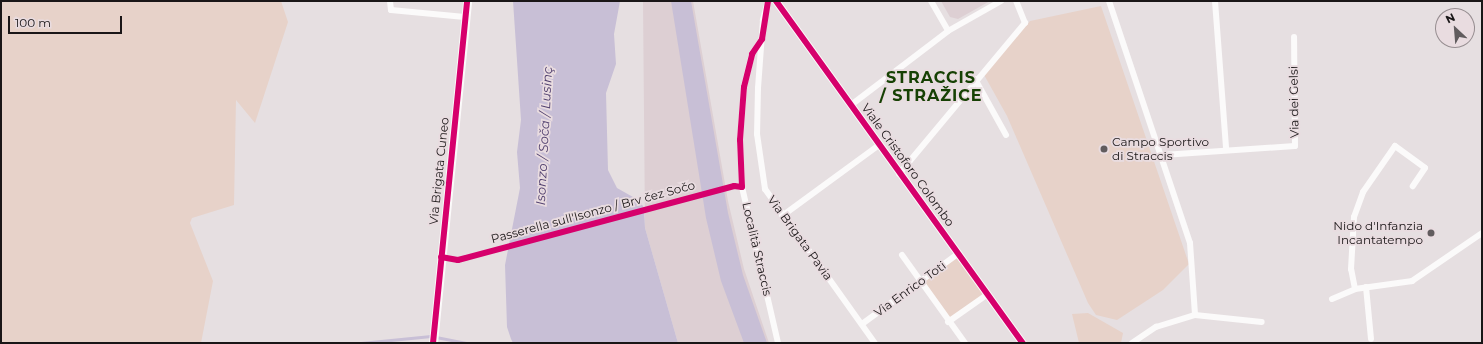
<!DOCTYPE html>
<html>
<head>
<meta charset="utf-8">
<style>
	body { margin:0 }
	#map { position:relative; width:1483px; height:344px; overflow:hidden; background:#e6dfe1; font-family:Montserrat,sans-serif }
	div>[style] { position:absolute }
	.built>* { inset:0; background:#ddcfd3 }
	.green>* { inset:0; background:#e7d2c9; transform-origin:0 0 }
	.water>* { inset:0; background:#c8bfd6 }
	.stream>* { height:2.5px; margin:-1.25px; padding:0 1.25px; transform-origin:1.25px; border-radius:1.25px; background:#c8bfd6 }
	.minor>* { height:6px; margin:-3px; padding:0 3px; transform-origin:3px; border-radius:3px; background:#fbfafa }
	.tertiary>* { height:8px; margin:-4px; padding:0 4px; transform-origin:4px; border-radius:4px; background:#fbfafa }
	.secondary>* { height:9px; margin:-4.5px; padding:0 4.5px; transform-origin:4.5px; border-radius:4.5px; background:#fbfafa }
	.cycleway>* { height:6px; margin:-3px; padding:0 3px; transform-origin:3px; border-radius:3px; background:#d6006c }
	.dots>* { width:11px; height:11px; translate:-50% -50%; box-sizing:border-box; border:2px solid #e9dce0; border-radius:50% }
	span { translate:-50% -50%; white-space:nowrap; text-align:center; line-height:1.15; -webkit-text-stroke:3.5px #e9dce0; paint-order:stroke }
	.street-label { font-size:12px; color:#1a1617 }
	.poi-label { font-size:12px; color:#1a1617 }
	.left { translate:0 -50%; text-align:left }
	.right { translate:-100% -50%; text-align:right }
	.water-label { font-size:13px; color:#4f3e6d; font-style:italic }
	.district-label { font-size:16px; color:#164104; font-weight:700; letter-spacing:1px }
	.frame { position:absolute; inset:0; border:2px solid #1a1617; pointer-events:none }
	.north { position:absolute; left:1435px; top:8px; width:40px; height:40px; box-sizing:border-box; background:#e9dce0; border:1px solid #968d90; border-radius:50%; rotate:334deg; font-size:11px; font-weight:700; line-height:16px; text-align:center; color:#1a1617 }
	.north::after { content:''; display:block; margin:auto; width:14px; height:18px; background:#615c5e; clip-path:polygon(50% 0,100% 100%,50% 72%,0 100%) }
	.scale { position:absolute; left:8px; top:16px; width:114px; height:18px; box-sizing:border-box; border:2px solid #1a1617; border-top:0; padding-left:5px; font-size:12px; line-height:14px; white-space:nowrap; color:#1a1617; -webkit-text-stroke:3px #e9dce0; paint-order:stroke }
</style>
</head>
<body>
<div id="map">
	<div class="built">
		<div style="clip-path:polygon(643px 1px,693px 1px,728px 201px,744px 269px,769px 343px,678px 343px,645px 228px)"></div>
		<div style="clip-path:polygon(941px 1px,990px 1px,958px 19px,950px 17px)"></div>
	</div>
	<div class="green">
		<div style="clip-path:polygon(1px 1px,281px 1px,288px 22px,255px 123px,236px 100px,234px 205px,192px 218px,190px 223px,213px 281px,201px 343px,1px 343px)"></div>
		<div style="clip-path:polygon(1101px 6px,1189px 264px,1163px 290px,1117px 320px,1096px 315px,1088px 303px,1007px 116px,983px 73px,1030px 21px)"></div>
		<div style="left:959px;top:253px;width:50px;height:48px;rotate:55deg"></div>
		<div style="clip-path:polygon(1088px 313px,1123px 333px,1121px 343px,1079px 343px,1072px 314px)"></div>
	</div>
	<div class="water">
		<div style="clip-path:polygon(513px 1px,620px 1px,614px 34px,616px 64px,606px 93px,608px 170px,617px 188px,640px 201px,644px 208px,645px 228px,678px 343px,513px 343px,511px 339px,507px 327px,505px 265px,520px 188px,517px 152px,521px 120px)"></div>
		<div style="clip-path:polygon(671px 1px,691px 1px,728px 213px,743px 275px,767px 343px,744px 343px,721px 281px,706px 218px)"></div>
	</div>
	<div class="stream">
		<div style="left:436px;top:337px;width:33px;rotate:11deg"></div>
		<div style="left:361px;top:343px;width:70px;rotate:-5.7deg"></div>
	</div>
	<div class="minor">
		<div style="left:390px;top:1px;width:9px;rotate:84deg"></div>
		<div style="left:391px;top:10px;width:74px;rotate:5.4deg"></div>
		<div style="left:768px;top:1px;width:20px;rotate:105deg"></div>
		<div style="left:763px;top:20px;width:68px;rotate:94.2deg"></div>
		<div style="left:758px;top:88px;width:46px;rotate:91.2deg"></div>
		<div style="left:757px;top:134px;width:56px;rotate:81.7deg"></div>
		<div style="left:765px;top:189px;width:189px;rotate:54.5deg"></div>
		<div style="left:931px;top:1px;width:34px;rotate:60deg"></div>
		<div style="left:1109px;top:1px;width:255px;rotate:71.5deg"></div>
		<div style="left:1190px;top:243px;width:72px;rotate:86deg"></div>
		<div style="left:1215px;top:1px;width:148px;rotate:85.7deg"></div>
		<div style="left:762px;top:39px;width:18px;rotate:124deg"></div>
		<div style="left:752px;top:54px;width:34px;rotate:104deg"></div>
		<div style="left:744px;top:87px;width:53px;rotate:94.3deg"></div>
		<div style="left:740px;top:140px;width:47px;rotate:87.6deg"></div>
		<div style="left:742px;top:187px;width:160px;rotate:77deg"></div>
		<div style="left:975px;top:79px;width:64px;rotate:61deg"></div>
		<div style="left:851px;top:105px;width:122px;rotate:-37.3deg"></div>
		<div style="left:948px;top:31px;width:61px;rotate:-29.5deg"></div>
		<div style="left:1163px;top:155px;width:132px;rotate:-3.9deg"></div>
		<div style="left:1295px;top:146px;width:109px;rotate:-90.5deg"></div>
		<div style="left:899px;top:174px;width:197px;rotate:-50.2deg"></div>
		<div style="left:1025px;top:23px;width:24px;rotate:-112deg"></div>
		<div style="left:782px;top:216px;width:120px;rotate:-36.2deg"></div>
		<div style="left:902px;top:255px;width:108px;rotate:54.4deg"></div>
		<div style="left:1366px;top:287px;width:52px;rotate:84.5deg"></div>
		<div style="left:1355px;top:289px;width:20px;rotate:-101deg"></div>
		<div style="left:1351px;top:269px;width:52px;rotate:-86.7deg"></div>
		<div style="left:1354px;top:217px;width:27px;rotate:-70deg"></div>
		<div style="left:1363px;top:192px;width:56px;rotate:-55.2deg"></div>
		<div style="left:1395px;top:146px;width:37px;rotate:36deg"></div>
		<div style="left:1425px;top:168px;width:22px;rotate:124deg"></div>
		<div style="left:1332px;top:299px;width:25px;rotate:-23deg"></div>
		<div style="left:1355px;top:289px;width:58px;rotate:-8deg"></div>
		<div style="left:1412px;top:281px;width:85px;rotate:-34.4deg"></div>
		<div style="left:948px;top:322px;width:49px;rotate:-35deg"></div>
		<div style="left:862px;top:324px;width:120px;rotate:-36.2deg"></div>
		<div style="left:1132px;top:343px;width:29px;rotate:-34deg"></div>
		<div style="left:1156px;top:327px;width:41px;rotate:-17.1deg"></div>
		<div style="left:1195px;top:315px;width:67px;rotate:6deg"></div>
	</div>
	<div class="tertiary">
		<div style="left:776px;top:1px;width:422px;rotate:54.2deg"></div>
	</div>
	<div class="secondary">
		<div style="left:433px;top:343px;width:344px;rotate:-84.3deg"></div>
	</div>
	<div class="cycleway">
		<div style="left:776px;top:1px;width:422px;rotate:54.2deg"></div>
		<div style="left:441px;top:257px;width:17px;rotate:10deg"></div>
		<div style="left:458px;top:260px;width:286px;rotate:-15deg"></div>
		<div style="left:734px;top:186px;width:8px;rotate:7deg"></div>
		<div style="left:742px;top:187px;width:47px;rotate:-92.4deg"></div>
		<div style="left:740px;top:140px;width:53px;rotate:-85.7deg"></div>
		<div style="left:744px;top:87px;width:34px;rotate:-76deg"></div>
		<div style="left:752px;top:54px;width:18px;rotate:-56deg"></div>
		<div style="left:762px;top:39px;width:38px;rotate:-81deg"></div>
		<div style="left:433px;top:343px;width:344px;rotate:-84.3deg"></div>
	</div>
	<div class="dots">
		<div style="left:1104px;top:149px;background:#615c5e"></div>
		<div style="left:1431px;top:233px;background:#615c5e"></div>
	</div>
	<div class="street-label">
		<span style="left:1294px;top:102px;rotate:-91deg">Via dei Gelsi</span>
		<span style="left:908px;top:165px;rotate:54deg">Viale Cristoforo Colombo</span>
		<span style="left:439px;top:171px;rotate:-84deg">Via Brigata Cuneo</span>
		<span style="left:593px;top:212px;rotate:-15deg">Passerella sull'Isonzo / Brv čez Sočo</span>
		<span style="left:800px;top:238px;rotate:54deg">Via Brigata Pavia</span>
		<span style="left:757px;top:249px;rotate:77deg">Località Straccis</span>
		<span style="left:910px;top:289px;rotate:-36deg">Via Enrico Toti</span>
	</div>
	<div class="poi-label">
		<span class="left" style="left:1112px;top:149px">Campo Sportivo<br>di Straccis</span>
		<span class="right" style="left:1423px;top:233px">Nido d'Infanzia<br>Incantatempo</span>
	</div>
	<div class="water-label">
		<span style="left:544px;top:136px;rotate:-87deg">Isonzo / Soča / Lusinç</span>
	</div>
	<div class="district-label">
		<span style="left:931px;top:87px">STRACCIS<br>/ STRAŽICE</span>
	</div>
	<div class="frame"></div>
	<div class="north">N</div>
	<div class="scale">100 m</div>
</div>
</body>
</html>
